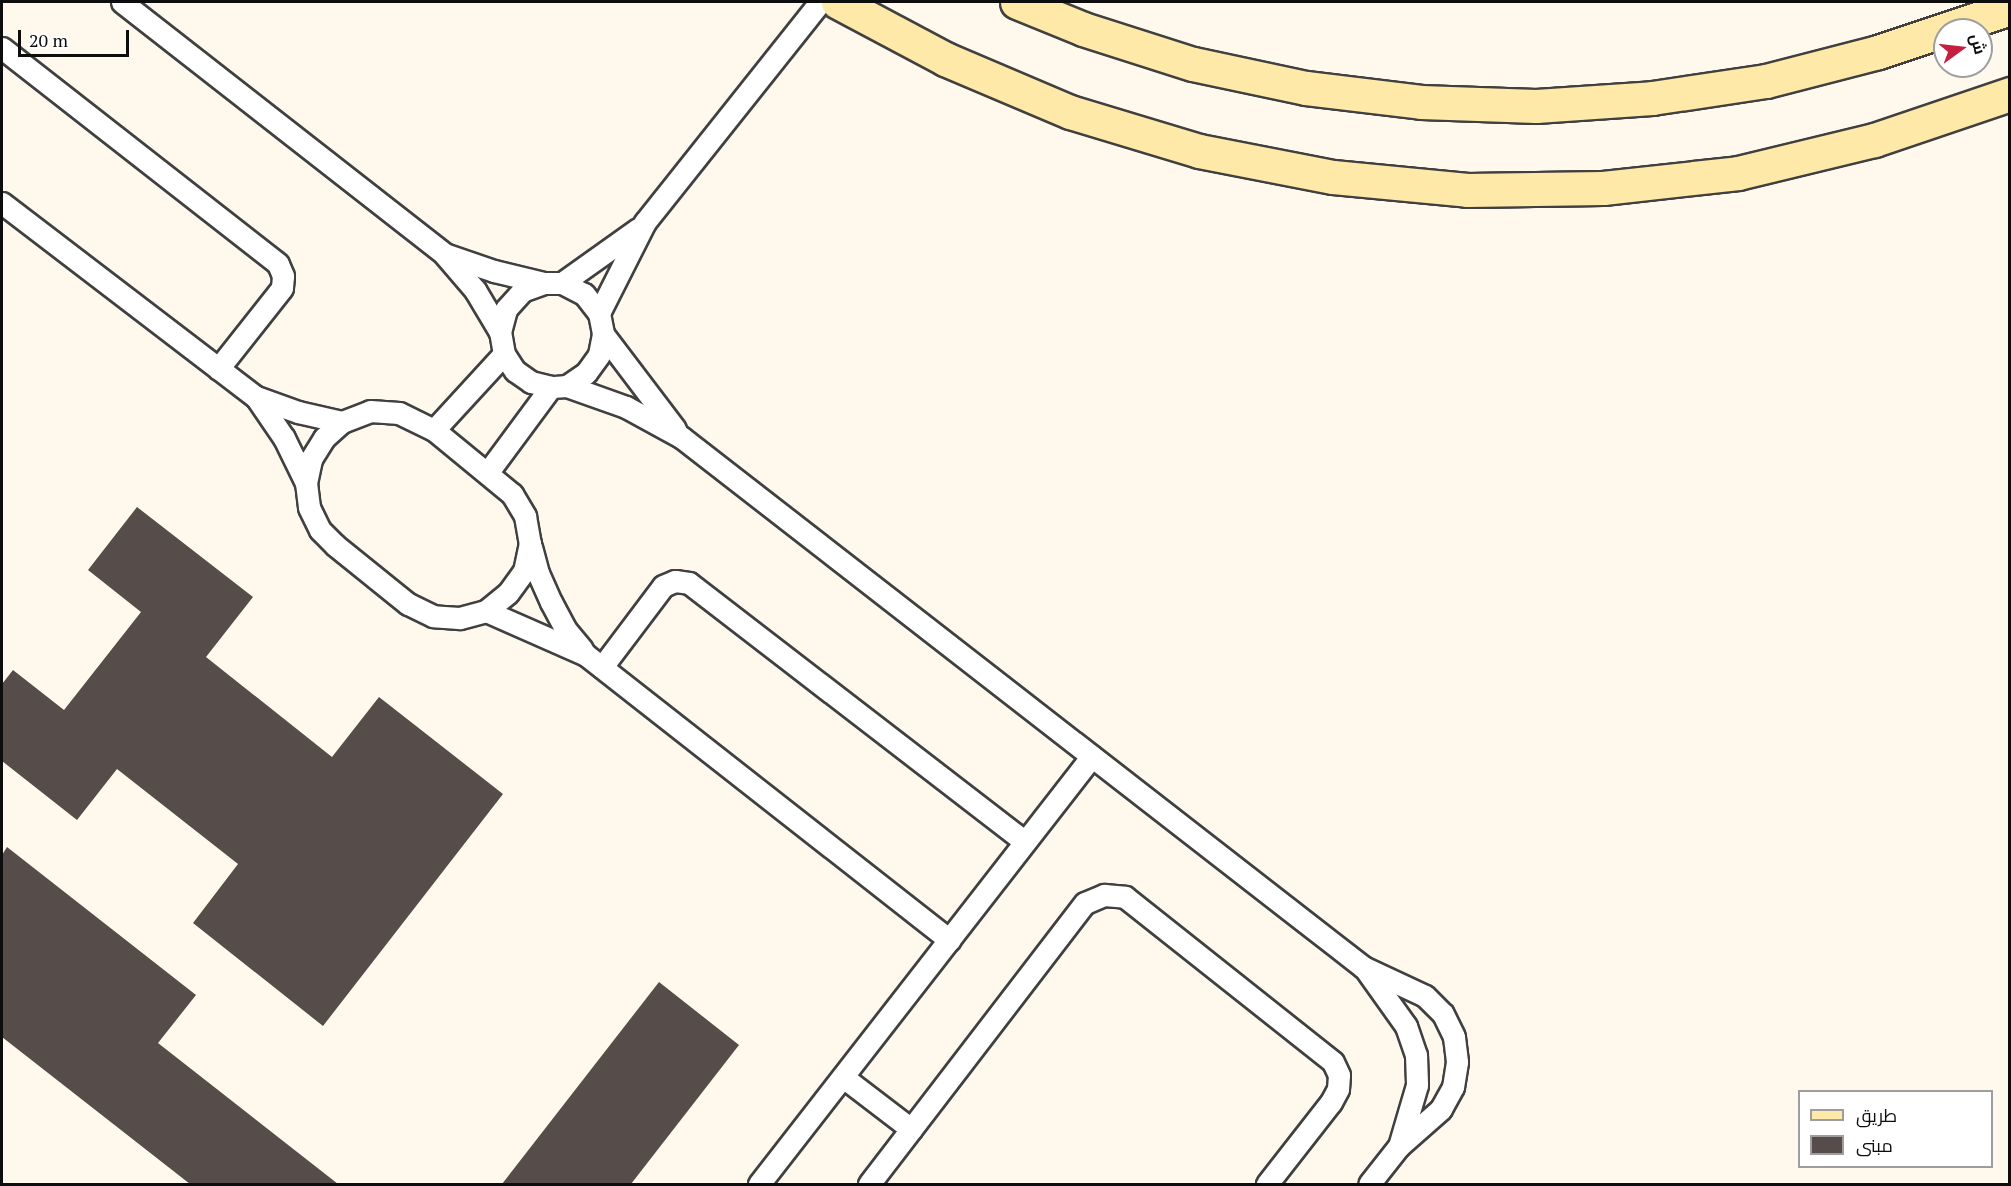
<!DOCTYPE html>
<html>
<head>
<meta charset="utf-8">
<style>
	body { margin:0 }
	#map { position:relative; width:2011px; height:1186px; overflow:hidden; background:#fff9ed; font-family:"PT Serif",Cairo,serif }
	div>[style] { position:absolute }
	.building>* { inset:0; background:#564c49 }
	.roads { filter:drop-shadow(2px 0 #404040) drop-shadow(-2px 0 #404040) drop-shadow(0 2px #404040) drop-shadow(0 -2px #404040) }
	.service>* { height:21px; margin:-10.5px; padding:0 10.5px; transform-origin:10.5px; border-radius:10.5px; background:#fff }
	.secondary>* { height:33px; margin:-16.5px; padding:0 16.5px; transform-origin:16.5px; border-radius:16.5px; background:#ffe9a8 }
	span { translate:-50% -50%; white-space:nowrap; text-align:center; line-height:1.15; -webkit-text-stroke:6px #fff; paint-order:stroke }
	.frame { position:absolute; inset:0; border:3px solid #0d0d0d; pointer-events:none }
	.legend { position:absolute; left:1798px; top:1090px; width:195px; height:78px; box-sizing:border-box; background:#fff; border:2px solid #9e9e9e; margin:0; padding:8px 10px; list-style:none; font-size:18px; color:#0d0d0d }
	.legend li { display:flex; align-items:center; gap:12px; height:30px }
	.legend b { width:30px; border:2px solid #9e9e9e }
	.north { position:absolute; left:1933px; top:18px; width:60px; height:60px; box-sizing:border-box; background:#fff; border:2px solid #9e9e9e; border-radius:50%; rotate:75deg; font-size:16px; font-weight:700; line-height:24px; text-align:center; color:#0d0d0d }
	.north::after { content:''; display:block; margin:auto; width:21px; height:27px; background:#c41f3f; clip-path:polygon(50% 0,100% 100%,50% 72%,0 100%) }
	.scale { position:absolute; left:18px; top:30px; width:111px; height:27px; box-sizing:border-box; border:3px solid #0d0d0d; border-top:0; padding-left:8px; font-size:18px; line-height:21px; white-space:nowrap; color:#0d0d0d; -webkit-text-stroke:4px #fff; paint-order:stroke }
</style>
</head>
<body>
<div id="map">
	<div class="building">
		<div style="clip-path:polygon(137px 507px,253px 597px,206px 657px,332px 757px,379px 697px,503px 794px,323px 1026px,193px 923px,238px 864px,117px 769px,77px 820px,2px 761px,2px 684px,13px 670px,64px 710px,141px 612px,88px 570px)"></div>
		<div style="clip-path:polygon(7px 847px,196px 995px,158px 1043px,338px 1184px,190px 1184px,2px 1037px,2px 855px)"></div>
		<div style="clip-path:polygon(659px 982px,739px 1045px,631px 1184px,502px 1184px)"></div>
	</div>
	<div class="roads">
		<div class="service">
			<div style="left:122px;top:2px;width:409px;rotate:38deg"></div>
			<div style="left:444px;top:254px;width:48px;rotate:49.3deg"></div>
			<div style="left:475px;top:290px;width:49px;rotate:59.2deg"></div>
			<div style="left:2px;top:48px;width:350px;rotate:38deg"></div>
			<div style="left:278px;top:264px;width:13px;rotate:67deg"></div>
			<div style="left:283px;top:276px;width:12px;rotate:95deg"></div>
			<div style="left:282px;top:288px;width:103px;rotate:128.3deg"></div>
			<div style="left:2px;top:203px;width:320px;rotate:37.4deg"></div>
			<div style="left:256px;top:397px;width:45px;rotate:19.7deg"></div>
			<div style="left:298px;top:412px;width:45px;rotate:12.8deg"></div>
			<div style="left:447px;top:255px;width:50px;rotate:18.8deg"></div>
			<div style="left:494px;top:271px;width:51px;rotate:13.5deg"></div>
			<div style="left:544px;top:283px;width:18px"></div>
			<div style="left:562px;top:283px;width:25px;rotate:27deg"></div>
			<div style="left:584px;top:294px;width:24px;rotate:52deg"></div>
			<div style="left:599px;top:313px;width:21px;rotate:79deg"></div>
			<div style="left:603px;top:334px;width:21px;rotate:101deg"></div>
			<div style="left:599px;top:355px;width:22px;rotate:126deg"></div>
			<div style="left:586px;top:373px;width:23px;rotate:146deg"></div>
			<div style="left:567px;top:386px;width:16px;rotate:176deg"></div>
			<div style="left:551px;top:387px;width:21px;rotate:-166deg"></div>
			<div style="left:531px;top:382px;width:19px;rotate:-145deg"></div>
			<div style="left:515px;top:371px;width:20px;rotate:-123deg"></div>
			<div style="left:504px;top:354px;width:22px;rotate:-100deg"></div>
			<div style="left:500px;top:332px;width:24px;rotate:-75deg"></div>
			<div style="left:506px;top:309px;width:24px;rotate:-48deg"></div>
			<div style="left:522px;top:291px;width:23px;rotate:-20deg"></div>
			<div style="left:562px;top:283px;width:93px;rotate:-35.4deg"></div>
			<div style="left:599px;top:313px;width:102px;rotate:-63.2deg"></div>
			<div style="left:645px;top:222px;width:281px;rotate:-51.5deg"></div>
			<div style="left:603px;top:334px;width:119px;rotate:52.8deg"></div>
			<div style="left:567px;top:386px;width:63px;rotate:19.6deg"></div>
			<div style="left:626px;top:407px;width:63px;rotate:28.6deg"></div>
			<div style="left:681px;top:437px;width:864px;rotate:37.85deg"></div>
			<div style="left:1363px;top:967px;width:68px;rotate:25.1deg"></div>
			<div style="left:1425px;top:996px;width:25px;rotate:45deg"></div>
			<div style="left:1443px;top:1014px;width:25px;rotate:64deg"></div>
			<div style="left:1454px;top:1037px;width:25px;rotate:83deg"></div>
			<div style="left:1457px;top:1062px;width:25px;rotate:99deg"></div>
			<div style="left:1453px;top:1087px;width:25px;rotate:119deg"></div>
			<div style="left:1441px;top:1109px;width:56px;rotate:138.6deg"></div>
			<div style="left:1399px;top:1146px;width:48px;rotate:128.3deg"></div>
			<div style="left:256px;top:397px;width:50px;rotate:55.7deg"></div>
			<div style="left:284px;top:438px;width:50px;rotate:63.9deg"></div>
			<div style="left:370px;top:411px;width:29px;rotate:4deg"></div>
			<div style="left:399px;top:413px;width:39px;rotate:26deg"></div>
			<div style="left:434px;top:430px;width:101px;rotate:39.4deg"></div>
			<div style="left:512px;top:494px;width:26px;rotate:59deg"></div>
			<div style="left:525px;top:516px;width:27px;rotate:80deg"></div>
			<div style="left:530px;top:543px;width:29px;rotate:102deg"></div>
			<div style="left:524px;top:571px;width:27px;rotate:126deg"></div>
			<div style="left:508px;top:593px;width:28px;rotate:141deg"></div>
			<div style="left:486px;top:611px;width:28px;rotate:165deg"></div>
			<div style="left:459px;top:618px;width:26px;rotate:-176deg"></div>
			<div style="left:433px;top:616px;width:28px;rotate:-154deg"></div>
			<div style="left:408px;top:604px;width:94px;rotate:-141.1deg"></div>
			<div style="left:335px;top:545px;width:21px;rotate:-135deg"></div>
			<div style="left:320px;top:530px;width:25px;rotate:-116deg"></div>
			<div style="left:309px;top:507px;width:24px;rotate:-97deg"></div>
			<div style="left:306px;top:483px;width:25px;rotate:-78deg"></div>
			<div style="left:311px;top:459px;width:25px;rotate:-58deg"></div>
			<div style="left:324px;top:438px;width:24px;rotate:-42deg"></div>
			<div style="left:342px;top:422px;width:30px;rotate:-21deg"></div>
			<div style="left:434px;top:430px;width:103px;rotate:-47.4deg"></div>
			<div style="left:488px;top:472px;width:106px;rotate:-53.5deg"></div>
			<div style="left:531px;top:547px;width:27px;rotate:75deg"></div>
			<div style="left:538px;top:573px;width:32px;rotate:66deg"></div>
			<div style="left:551px;top:602px;width:32px;rotate:62deg"></div>
			<div style="left:566px;top:630px;width:25px;rotate:50deg"></div>
			<div style="left:486px;top:611px;width:109px;rotate:23.7deg"></div>
			<div style="left:586px;top:655px;width:462px;rotate:38.1deg"></div>
			<div style="left:602px;top:667px;width:101px;rotate:-53deg"></div>
			<div style="left:663px;top:586px;width:13px;rotate:-23deg"></div>
			<div style="left:675px;top:581px;width:14px;rotate:8deg"></div>
			<div style="left:689px;top:583px;width:424px;rotate:37.6deg"></div>
			<div style="left:1366px;top:970px;width:69px;rotate:54.5deg"></div>
			<div style="left:1406px;top:1026px;width:31px;rotate:71deg"></div>
			<div style="left:1416px;top:1055px;width:30px;rotate:88deg"></div>
			<div style="left:1417px;top:1085px;width:64px;rotate:106.4deg"></div>
			<div style="left:843px;top:1077px;width:86px;rotate:37.4deg"></div>
			<div style="left:759px;top:1184px;width:542px;rotate:-52.12deg"></div>
			<div style="left:869px;top:1184px;width:354px;rotate:-52.5deg"></div>
			<div style="left:1085px;top:903px;width:21px;rotate:-23deg"></div>
			<div style="left:1104px;top:895px;width:21px;rotate:5deg"></div>
			<div style="left:1125px;top:897px;width:265px;rotate:38.4deg"></div>
			<div style="left:1333px;top:1062px;width:14px;rotate:65deg"></div>
			<div style="left:1339px;top:1075px;width:14px;rotate:94deg"></div>
			<div style="left:1338px;top:1089px;width:15px;rotate:118deg"></div>
			<div style="left:1331px;top:1102px;width:104px;rotate:128deg"></div>
		</div>
		<div class="secondary">
			<div style="left:838px;top:2px;width:121px;rotate:28deg"></div>
			<div style="left:945px;top:59px;width:136px;rotate:23deg"></div>
			<div style="left:1070px;top:112px;width:135px;rotate:16.8deg"></div>
			<div style="left:1199px;top:151px;width:136px;rotate:11deg"></div>
			<div style="left:1333px;top:177px;width:135px;rotate:5.5deg"></div>
			<div style="left:1467px;top:190px;width:136px;rotate:-0.8deg"></div>
			<div style="left:1603px;top:188px;width:136px;rotate:-6.3deg"></div>
			<div style="left:1738px;top:173px;width:140px;rotate:-13.6deg"></div>
			<div style="left:1874px;top:140px;width:144px;rotate:-18.7deg"></div>
			<div style="left:1017px;top:2px;width:71px;rotate:22.2deg"></div>
			<div style="left:1083px;top:29px;width:115px;rotate:17.7deg"></div>
			<div style="left:1193px;top:64px;width:116px;rotate:12deg"></div>
			<div style="left:1306px;top:88px;width:116px;rotate:6.9deg"></div>
			<div style="left:1421px;top:102px;width:115px;rotate:2deg"></div>
			<div style="left:1536px;top:106px;width:116px;rotate:-3.9deg"></div>
			<div style="left:1652px;top:98px;width:115px;rotate:-8.5deg"></div>
			<div style="left:1766px;top:81px;width:116px;rotate:-14.5deg"></div>
			<div style="left:1878px;top:52px;width:139px;rotate:-18.4deg"></div>
		</div>
	</div>
	<div class="frame"></div>
	<ul class="legend">
	<li><b style="height:8px;background:#ffe9a8"></b>طريق</li>
	<li><b style="height:16px;background:#564c49"></b>مبنى</li>
	</ul>
	<div class="north">ش</div>
	<div class="scale">20 m</div>
</div>
</body>
</html>
